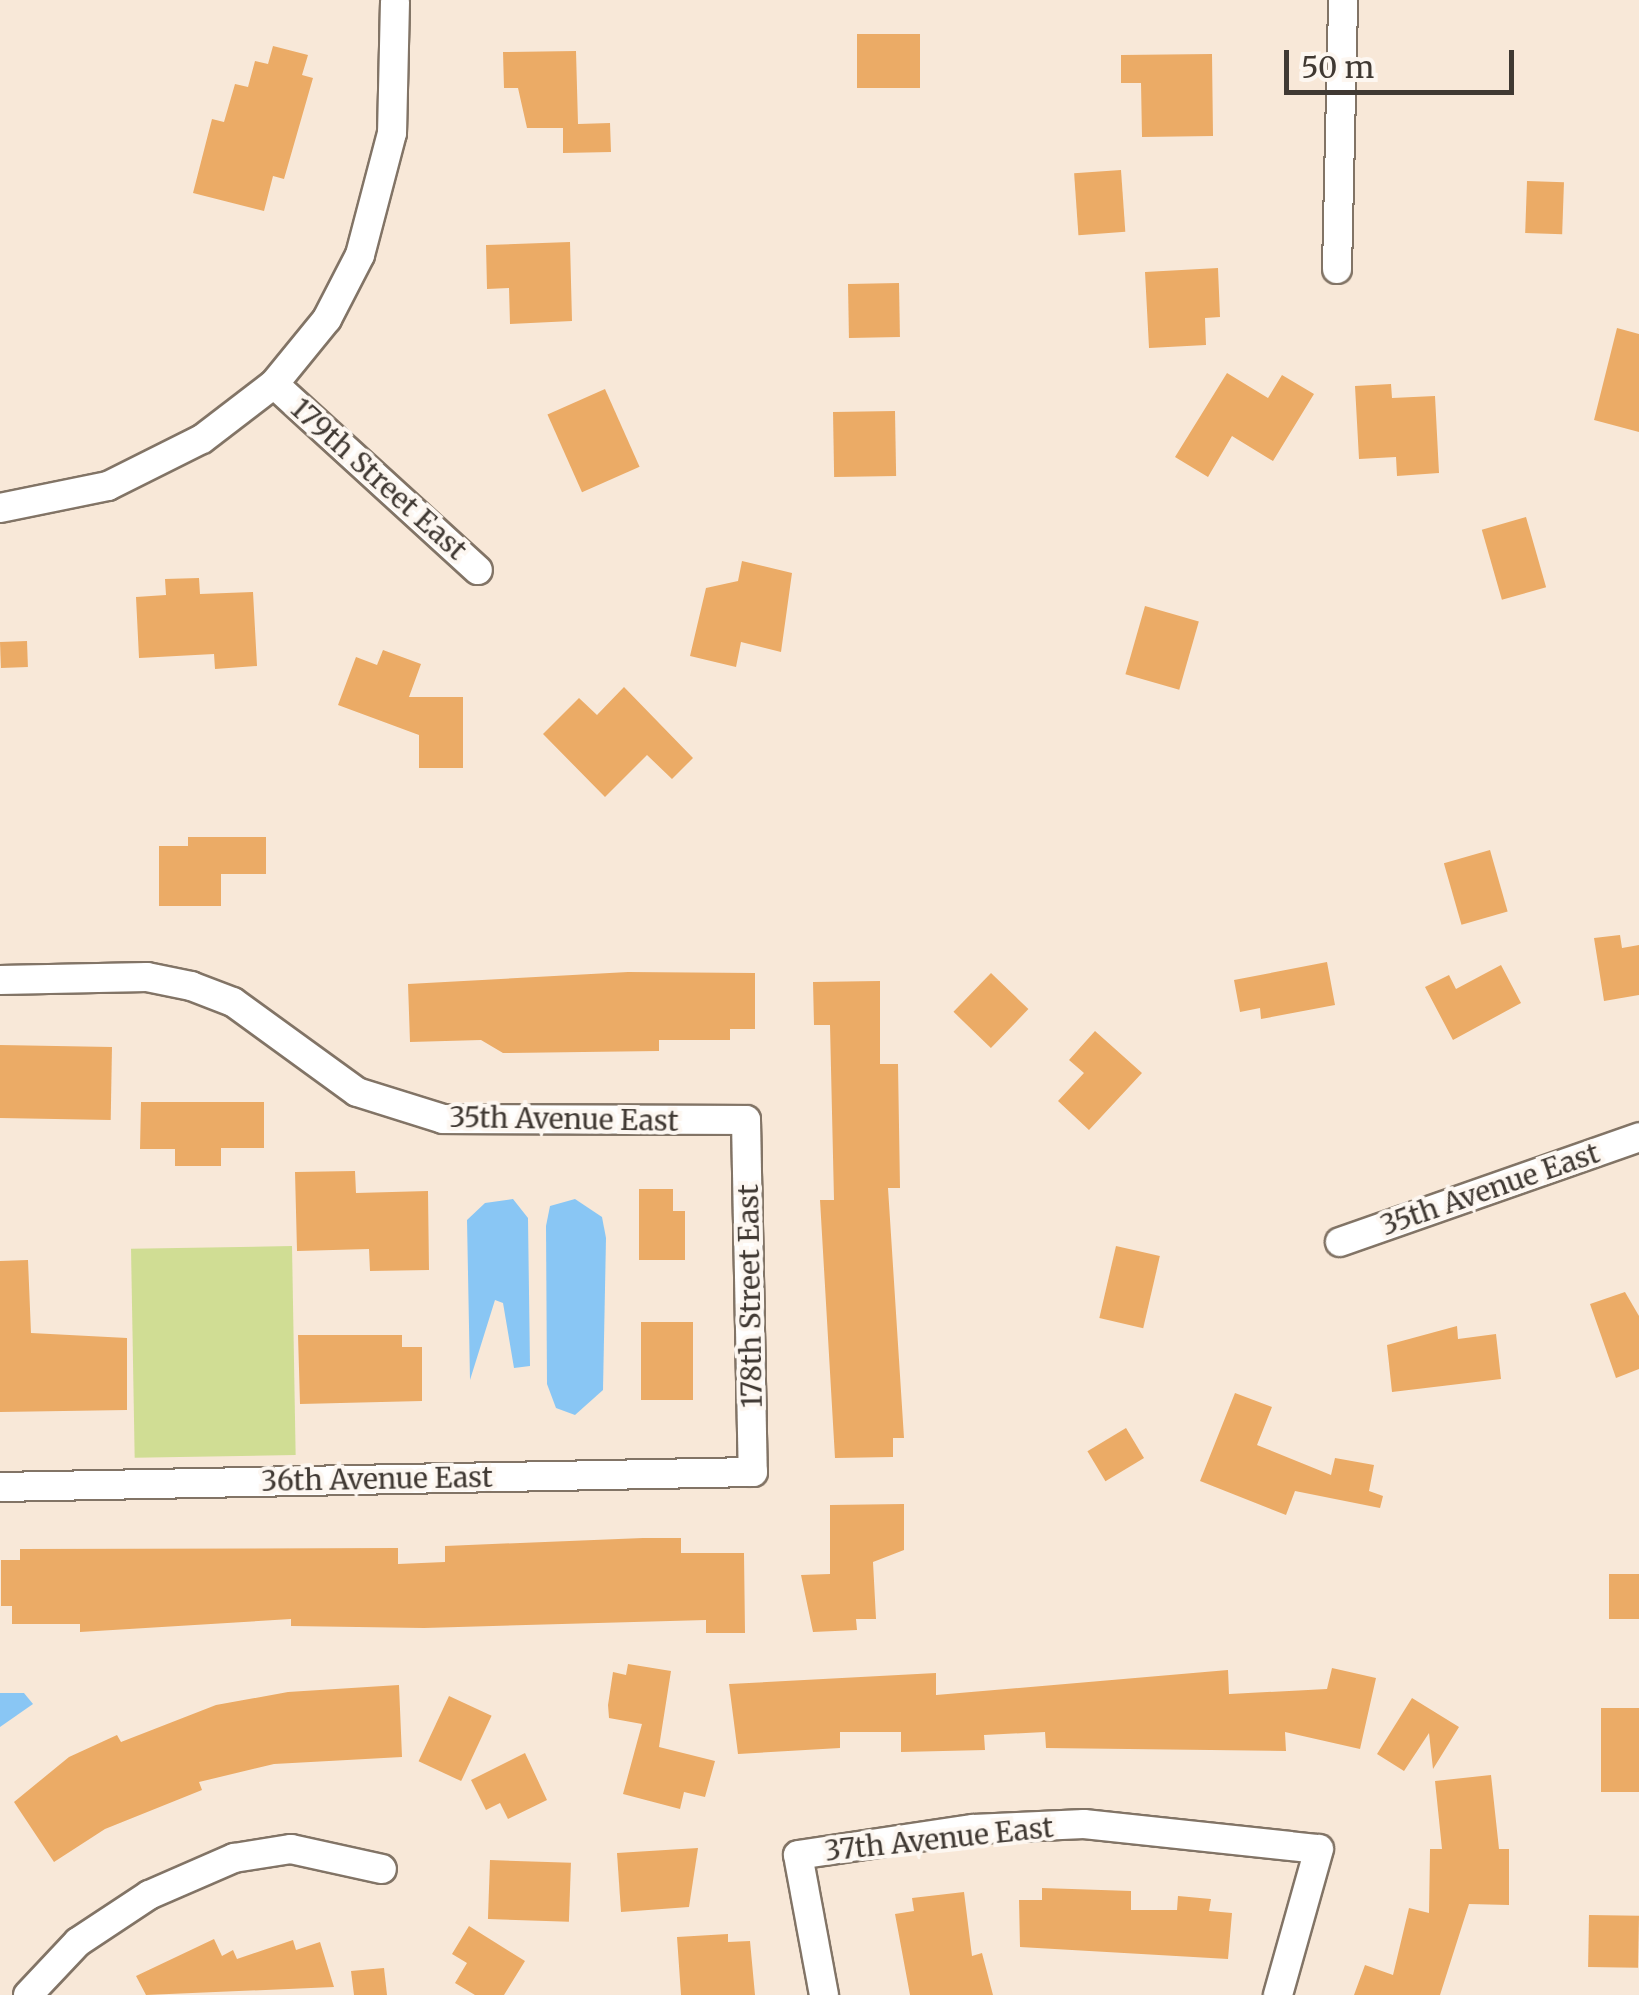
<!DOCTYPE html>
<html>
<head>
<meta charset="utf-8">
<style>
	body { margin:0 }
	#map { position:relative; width:1639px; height:1995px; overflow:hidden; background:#f8e8d8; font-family:Merriweather,serif }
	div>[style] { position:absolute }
	.green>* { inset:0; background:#d0dd94; transform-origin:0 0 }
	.water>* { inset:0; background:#89c6f4 }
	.building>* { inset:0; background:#ebab66; transform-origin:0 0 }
	.roads { filter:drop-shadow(2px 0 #827466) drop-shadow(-2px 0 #827466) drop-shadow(0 2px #827466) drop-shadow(0 -2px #827466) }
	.street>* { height:28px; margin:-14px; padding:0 14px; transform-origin:14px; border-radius:14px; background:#fff }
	span { translate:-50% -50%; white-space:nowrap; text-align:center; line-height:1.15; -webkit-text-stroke:8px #fdf7f1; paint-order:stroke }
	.street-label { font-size:28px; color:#403933 }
	.scale { position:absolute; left:1284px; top:50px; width:230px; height:45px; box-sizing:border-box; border:5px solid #403933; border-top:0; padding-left:12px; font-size:30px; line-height:35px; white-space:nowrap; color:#403933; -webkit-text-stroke:8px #fdf7f1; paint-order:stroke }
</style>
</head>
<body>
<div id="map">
	<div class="green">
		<div style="left:292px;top:1246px;width:209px;height:161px;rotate:89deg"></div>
	</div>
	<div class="water">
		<div style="clip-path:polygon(513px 1199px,528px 1218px,530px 1366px,514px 1368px,503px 1303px,495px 1300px,470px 1380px,467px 1220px,485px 1203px)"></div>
		<div style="clip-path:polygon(575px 1199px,602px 1217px,606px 1238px,603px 1390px,575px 1415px,556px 1408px,547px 1384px,546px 1226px,550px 1206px)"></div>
		<div style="clip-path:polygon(0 1693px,24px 1693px,33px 1704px,0 1727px)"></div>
	</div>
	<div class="building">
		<div style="left:857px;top:34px;width:63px;height:54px"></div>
		<div style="clip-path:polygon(273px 46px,308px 55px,302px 75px,313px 78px,284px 179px,273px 176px,264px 211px,193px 193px,212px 119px,224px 122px,235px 84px,248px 87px,255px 61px,268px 64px)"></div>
		<div style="clip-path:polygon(576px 51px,578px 124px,610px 123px,611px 152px,563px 153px,563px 128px,527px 128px,518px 88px,504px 88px,503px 52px)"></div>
		<div style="clip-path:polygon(1212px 54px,1213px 136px,1142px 137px,1141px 83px,1121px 83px,1121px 55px)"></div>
		<div style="left:1121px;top:170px;width:62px;height:47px;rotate:86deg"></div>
		<div style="left:1527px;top:181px;width:37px;height:52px;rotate:2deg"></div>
		<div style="clip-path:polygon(570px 242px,572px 321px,510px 324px,509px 288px,487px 289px,486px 245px)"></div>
		<div style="clip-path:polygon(1218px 268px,1220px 317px,1205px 318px,1206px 345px,1149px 348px,1145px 272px)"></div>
		<div style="left:899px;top:283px;width:54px;height:51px;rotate:89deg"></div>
		<div style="clip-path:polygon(1617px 328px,1639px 334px,1639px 432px,1594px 420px)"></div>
		<div style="clip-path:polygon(1227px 373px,1268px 398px,1282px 375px,1314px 394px,1273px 461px,1232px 436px,1208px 477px,1175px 457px)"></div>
		<div style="clip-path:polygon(1391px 384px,1392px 398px,1435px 396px,1439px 473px,1397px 476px,1396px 457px,1359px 459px,1355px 386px)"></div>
		<div style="left:605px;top:389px;width:85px;height:63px;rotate:66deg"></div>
		<div style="left:895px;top:411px;width:65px;height:62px;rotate:89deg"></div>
		<div style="left:1526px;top:517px;width:73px;height:46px;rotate:74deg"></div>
		<div style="clip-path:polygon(742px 561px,792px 573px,781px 652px,741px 642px,736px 667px,690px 656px,706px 588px,738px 581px)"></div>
		<div style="clip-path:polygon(199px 578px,200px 594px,253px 592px,257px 666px,215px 669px,214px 654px,139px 658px,136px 597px,166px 595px,165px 579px)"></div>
		<div style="left:1145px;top:606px;width:56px;height:71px;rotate:16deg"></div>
		<div style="left:27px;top:641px;width:26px;height:27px;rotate:88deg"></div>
		<div style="clip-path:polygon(383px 650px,421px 664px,409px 697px,463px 697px,463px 768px,419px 768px,419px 735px,338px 705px,356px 657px,377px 665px)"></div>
		<div style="clip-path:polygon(624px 687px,693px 758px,672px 779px,647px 755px,605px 797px,543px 734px,579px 698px,597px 715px)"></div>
		<div style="clip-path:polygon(188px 837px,266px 837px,266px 874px,221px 874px,221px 906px,159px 906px,159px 846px,188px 846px)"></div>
		<div style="left:1490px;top:850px;width:64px;height:48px;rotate:74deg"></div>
		<div style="clip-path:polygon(1620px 935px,1622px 948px,1639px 945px,1639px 995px,1604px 1001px,1594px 938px)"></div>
		<div style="clip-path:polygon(1327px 962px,1335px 1005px,1261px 1019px,1260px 1008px,1240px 1012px,1234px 980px)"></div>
		<div style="clip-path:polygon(1501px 965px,1521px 1003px,1453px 1040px,1425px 987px,1449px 975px,1456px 989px)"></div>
		<div style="clip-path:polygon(628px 972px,755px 973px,755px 1029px,730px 1029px,730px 1040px,659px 1040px,659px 1051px,503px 1053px,481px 1040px,410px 1042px,408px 984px)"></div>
		<div style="left:991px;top:973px;width:52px;height:54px;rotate:44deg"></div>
		<div style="clip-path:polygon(880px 981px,880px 1064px,898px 1064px,900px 1188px,888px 1188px,904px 1438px,893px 1438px,893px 1457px,835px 1458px,820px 1200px,834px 1200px,830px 1025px,814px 1025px,813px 982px)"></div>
		<div style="clip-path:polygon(1095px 1031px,1142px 1073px,1089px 1130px,1058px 1101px,1084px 1073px,1069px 1060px)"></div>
		<div style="left:0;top:1045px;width:112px;height:73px;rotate:1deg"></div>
		<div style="clip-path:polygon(141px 1102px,264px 1102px,264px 1148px,221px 1148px,221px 1166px,175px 1166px,175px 1149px,140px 1149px)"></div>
		<div style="clip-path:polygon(355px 1171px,356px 1193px,428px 1191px,429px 1270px,370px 1271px,369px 1249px,297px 1251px,295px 1172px)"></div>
		<div style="clip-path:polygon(639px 1189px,673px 1189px,673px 1211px,685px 1211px,685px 1260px,639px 1260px)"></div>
		<div style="left:1116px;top:1246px;width:45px;height:74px;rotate:13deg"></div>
		<div style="clip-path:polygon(28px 1260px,31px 1333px,127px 1338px,127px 1410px,0 1412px,0 1261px)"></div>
		<div style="clip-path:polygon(1625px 1292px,1639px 1316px,1639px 1369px,1616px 1378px,1590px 1304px)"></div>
		<div style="left:641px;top:1322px;width:52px;height:78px"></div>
		<div style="clip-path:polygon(1457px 1326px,1458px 1339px,1496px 1334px,1501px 1379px,1392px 1392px,1387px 1345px)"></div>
		<div style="clip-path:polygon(298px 1335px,402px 1335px,402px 1347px,422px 1347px,422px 1401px,300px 1404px)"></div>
		<div style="clip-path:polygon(1235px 1393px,1272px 1407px,1257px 1445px,1331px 1475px,1335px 1458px,1374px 1465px,1369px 1491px,1383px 1496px,1380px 1508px,1295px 1491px,1286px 1515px,1200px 1481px)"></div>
		<div style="left:1126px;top:1428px;width:35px;height:45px;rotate:59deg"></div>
		<div style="clip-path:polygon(904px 1504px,904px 1550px,873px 1562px,876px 1619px,856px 1619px,857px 1630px,813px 1632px,801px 1575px,830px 1574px,830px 1505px)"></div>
		<div style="clip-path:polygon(643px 1538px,681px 1538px,681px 1553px,744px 1553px,745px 1633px,706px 1633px,706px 1620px,424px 1628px,291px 1626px,291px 1619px,80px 1632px,80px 1624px,12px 1624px,12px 1606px,1px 1606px,1px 1560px,20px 1560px,20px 1549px,398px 1548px,398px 1564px,445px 1562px,445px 1546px)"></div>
		<div style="left:1609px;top:1574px;width:30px;height:45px"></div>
		<div style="clip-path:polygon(628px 1664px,671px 1671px,659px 1747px,715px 1761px,705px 1797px,684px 1792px,680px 1809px,623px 1794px,642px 1724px,609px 1718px,608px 1705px,613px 1672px,626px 1675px)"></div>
		<div style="clip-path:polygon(1332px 1668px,1376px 1678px,1360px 1749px,1285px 1732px,1286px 1751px,1046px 1748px,1045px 1732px,984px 1735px,985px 1750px,901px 1752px,901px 1732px,840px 1732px,840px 1748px,738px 1754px,729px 1684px,936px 1673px,936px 1695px,1228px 1670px,1229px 1694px,1327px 1689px)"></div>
		<div style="clip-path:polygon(399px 1685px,402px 1757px,274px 1764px,199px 1782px,202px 1790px,105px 1829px,54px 1862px,14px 1802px,69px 1757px,117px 1735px,121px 1742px,216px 1705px,288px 1692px)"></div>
		<div style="left:449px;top:1696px;width:47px;height:72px;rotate:25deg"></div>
		<div style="clip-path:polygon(1412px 1698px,1459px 1727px,1433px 1769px,1429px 1733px,1404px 1771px,1377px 1754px)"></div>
		<div style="left:1601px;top:1708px;width:38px;height:84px"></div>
		<div style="clip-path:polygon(525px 1753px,547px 1800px,508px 1819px,500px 1803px,486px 1810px,471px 1780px)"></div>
		<div style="clip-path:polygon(1491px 1775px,1499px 1849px,1509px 1849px,1509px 1905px,1469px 1904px,1440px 1995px,1354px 1995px,1365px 1965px,1393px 1975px,1409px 1908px,1429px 1913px,1430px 1849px,1442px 1849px,1435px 1781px)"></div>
		<div style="clip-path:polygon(698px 1848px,689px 1907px,621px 1912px,617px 1853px)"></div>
		<div style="left:490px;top:1860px;width:81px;height:59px;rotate:2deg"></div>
		<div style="clip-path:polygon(1042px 1888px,1131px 1891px,1131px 1910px,1177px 1910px,1178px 1896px,1211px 1899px,1209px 1911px,1232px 1913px,1228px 1959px,1020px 1947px,1019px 1900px,1042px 1900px)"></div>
		<div style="clip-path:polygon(964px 1892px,972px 1956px,982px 1953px,993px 1995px,910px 1995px,895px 1914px,914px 1911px,912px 1898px)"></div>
		<div style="left:1589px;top:1915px;width:50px;height:52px;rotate:1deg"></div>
		<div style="clip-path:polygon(469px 1926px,525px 1961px,504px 1995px,475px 1995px,455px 1983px,467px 1963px,452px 1954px)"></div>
		<div style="clip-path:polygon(728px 1934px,728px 1942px,750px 1941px,755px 1995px,681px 1995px,677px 1937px)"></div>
		<div style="clip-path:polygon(214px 1939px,222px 1956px,233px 1950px,237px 1959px,293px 1940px,296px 1950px,320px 1942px,334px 1987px,146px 1995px,136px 1976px)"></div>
		<div style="clip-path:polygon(384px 1968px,387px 1995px,354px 1995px,351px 1971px)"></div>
	</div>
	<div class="roads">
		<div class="street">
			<div style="left:395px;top:2px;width:131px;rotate:91.3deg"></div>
			<div style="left:392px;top:133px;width:126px;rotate:104.7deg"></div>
			<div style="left:360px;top:255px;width:72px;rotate:117.3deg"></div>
			<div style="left:327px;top:319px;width:84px;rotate:129.2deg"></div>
			<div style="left:274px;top:384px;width:276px;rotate:42.4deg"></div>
			<div style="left:1337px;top:269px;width:269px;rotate:-88.7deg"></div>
			<div style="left:0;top:508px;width:110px;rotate:-11.5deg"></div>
			<div style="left:108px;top:486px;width:105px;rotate:-26.6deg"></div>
			<div style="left:202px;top:439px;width:91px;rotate:-37.4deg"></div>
			<div style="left:0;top:980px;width:147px;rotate:-1.2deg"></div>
			<div style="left:147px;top:977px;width:45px;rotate:11.6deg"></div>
			<div style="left:191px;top:986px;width:45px;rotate:20.9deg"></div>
			<div style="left:233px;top:1002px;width:153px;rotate:36deg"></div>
			<div style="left:357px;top:1092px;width:90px;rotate:17.4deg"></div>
			<div style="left:443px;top:1119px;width:303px;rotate:0.2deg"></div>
			<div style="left:746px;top:1120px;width:352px;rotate:88.9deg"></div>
			<div style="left:753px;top:1472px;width:753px;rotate:178.86deg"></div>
			<div style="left:1340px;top:1242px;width:317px;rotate:-19.3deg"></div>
			<div style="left:28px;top:1995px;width:73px;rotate:-46.7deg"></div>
			<div style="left:78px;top:1942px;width:85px;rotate:-33.5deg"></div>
			<div style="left:149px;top:1895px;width:93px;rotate:-23.5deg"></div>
			<div style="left:234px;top:1858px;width:58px;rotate:-9deg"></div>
			<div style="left:291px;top:1849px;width:93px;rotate:12.4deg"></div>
			<div style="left:824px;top:1995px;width:142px;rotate:-100.5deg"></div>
			<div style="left:798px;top:1855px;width:177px;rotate:-8.5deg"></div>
			<div style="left:973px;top:1829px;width:111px;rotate:-2.6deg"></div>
			<div style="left:1084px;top:1824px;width:236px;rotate:6.1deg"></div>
			<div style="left:1319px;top:1849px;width:152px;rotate:105.7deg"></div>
		</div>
	</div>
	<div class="street-label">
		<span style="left:379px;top:479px;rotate:42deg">179th Street East</span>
		<span style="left:564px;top:1119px;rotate:1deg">35th Avenue East</span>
		<span style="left:1490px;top:1189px;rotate:-19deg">35th Avenue East</span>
		<span style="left:750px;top:1296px;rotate:-91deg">178th Street East</span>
		<span style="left:377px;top:1479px;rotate:-1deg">36th Avenue East</span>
		<span style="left:939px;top:1839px;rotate:-6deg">37th Avenue East</span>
	</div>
	<div class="scale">50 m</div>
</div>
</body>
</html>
